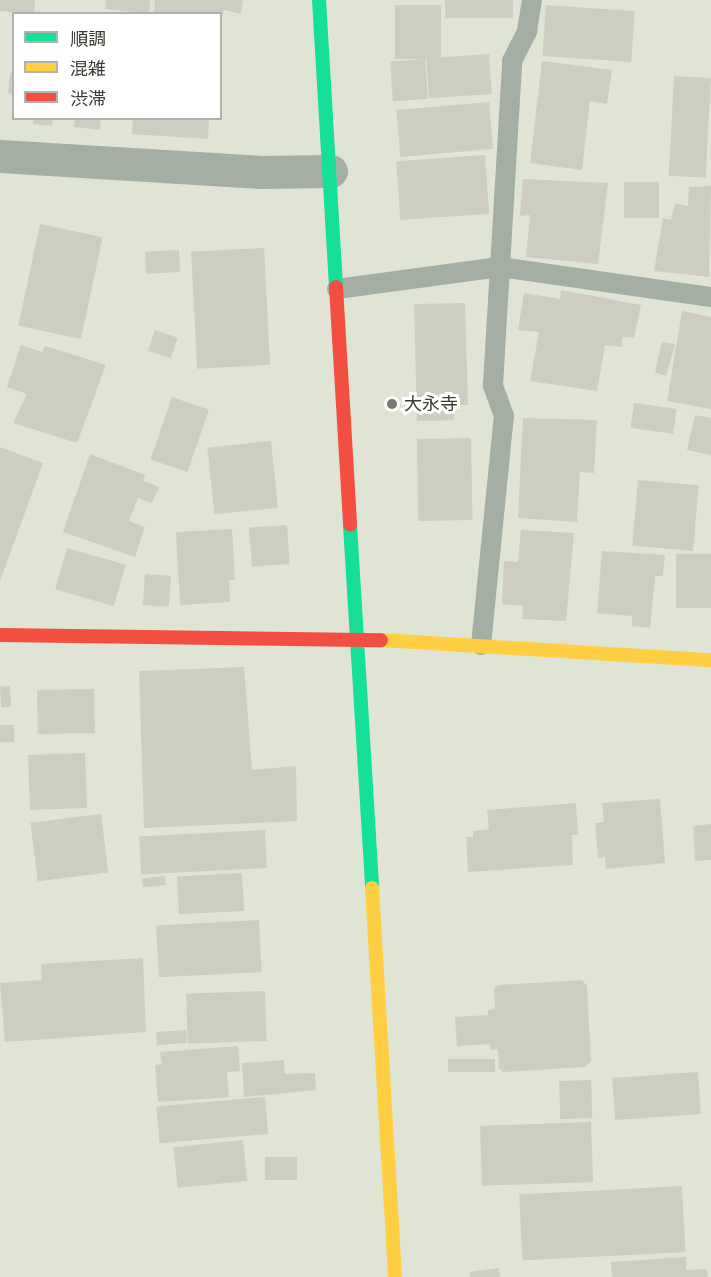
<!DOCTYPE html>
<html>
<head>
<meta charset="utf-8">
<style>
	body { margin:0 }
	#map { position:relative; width:711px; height:1277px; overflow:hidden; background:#e0e4d5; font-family:Inter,"Noto Sans JP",sans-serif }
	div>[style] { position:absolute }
	.building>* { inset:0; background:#cdcdc1; transform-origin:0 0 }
	.lane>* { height:20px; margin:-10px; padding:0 10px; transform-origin:10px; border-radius:10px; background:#a4aea3 }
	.street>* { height:33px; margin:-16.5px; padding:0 16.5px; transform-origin:16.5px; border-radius:16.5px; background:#a4aea3 }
	.fast>* { height:14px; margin:-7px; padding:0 7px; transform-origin:7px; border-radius:7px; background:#16e098 }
	.slow>* { height:14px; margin:-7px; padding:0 7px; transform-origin:7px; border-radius:7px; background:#ffcf43 }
	.jam>* { height:14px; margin:-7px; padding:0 7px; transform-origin:7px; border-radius:7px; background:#f24e42 }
	.dots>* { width:16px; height:16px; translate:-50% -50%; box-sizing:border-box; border:3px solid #fff; border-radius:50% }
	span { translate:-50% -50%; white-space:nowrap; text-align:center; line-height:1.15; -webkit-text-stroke:6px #fff; paint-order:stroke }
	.poi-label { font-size:18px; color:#3b3d33 }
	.left { translate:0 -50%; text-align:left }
	.legend { position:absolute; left:12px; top:12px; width:210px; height:108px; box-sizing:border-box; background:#fff; border:2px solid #b1b1ad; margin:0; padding:8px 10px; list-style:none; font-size:18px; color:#3b3d33 }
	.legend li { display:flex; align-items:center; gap:12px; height:30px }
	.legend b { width:30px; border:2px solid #b1b1ad }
</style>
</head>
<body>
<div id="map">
	<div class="building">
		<div style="clip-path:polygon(0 0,35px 0,34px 14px,0 11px)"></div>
		<div style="clip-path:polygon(106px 0,150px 0,149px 14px,105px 9px)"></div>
		<div style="clip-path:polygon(155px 0,243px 0,241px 14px,224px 10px,221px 20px,220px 14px,154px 14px)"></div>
		<div style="left:445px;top:0;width:68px;height:18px"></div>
		<div style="left:395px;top:5px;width:46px;height:54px"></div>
		<div style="left:546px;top:5px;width:89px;height:51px;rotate:4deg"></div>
		<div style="left:489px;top:54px;width:40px;height:63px;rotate:86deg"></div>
		<div style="left:425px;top:59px;width:40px;height:35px;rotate:86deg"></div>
		<div style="clip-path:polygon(542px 61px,612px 70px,607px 104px,590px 101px,582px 170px,530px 163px)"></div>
		<div style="clip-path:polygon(10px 73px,14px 74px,14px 94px,8px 93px)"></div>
		<div style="left:674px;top:76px;width:37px;height:100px;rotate:3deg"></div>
		<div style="left:489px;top:102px;width:47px;height:93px;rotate:85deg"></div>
		<div style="clip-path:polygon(34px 118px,53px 118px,52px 126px,33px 124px)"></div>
		<div style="clip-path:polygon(75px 118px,101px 118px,100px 130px,74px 127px)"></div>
		<div style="clip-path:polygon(133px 118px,209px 118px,208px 139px,132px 134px)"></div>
		<div style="left:485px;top:155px;width:59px;height:89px;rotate:86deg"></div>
		<div style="clip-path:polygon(523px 179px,608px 183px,598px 264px,526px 257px,530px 215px,520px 216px)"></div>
		<div style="left:624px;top:182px;width:35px;height:36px"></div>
		<div style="clip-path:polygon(711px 186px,709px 277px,654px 271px,663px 218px,671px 220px,675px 203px,688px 206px,689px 187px)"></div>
		<div style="left:40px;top:224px;width:64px;height:104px;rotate:12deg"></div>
		<div style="left:264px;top:248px;width:117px;height:73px;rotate:87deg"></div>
		<div style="left:179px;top:250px;width:22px;height:34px;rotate:87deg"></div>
		<div style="clip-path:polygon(561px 290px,641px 305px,634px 338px,622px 337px,622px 347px,605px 345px,597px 391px,530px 381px,539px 332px,518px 330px,524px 293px,560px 299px)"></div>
		<div style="clip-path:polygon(465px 303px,468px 405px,453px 405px,454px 420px,417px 421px,414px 304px)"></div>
		<div style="clip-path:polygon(682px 311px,711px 317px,711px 409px,667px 401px)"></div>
		<div style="left:155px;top:330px;width:24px;height:22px;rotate:19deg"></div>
		<div style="clip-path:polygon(662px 342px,675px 344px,666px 376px,655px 372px)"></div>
		<div style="clip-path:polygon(21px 345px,42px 352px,45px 346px,106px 365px,77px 443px,13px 423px,27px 394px,7px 387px)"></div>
		<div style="left:172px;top:397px;width:39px;height:66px;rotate:19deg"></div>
		<div style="left:634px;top:403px;width:43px;height:25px;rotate:8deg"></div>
		<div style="clip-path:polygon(695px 415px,711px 418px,711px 455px,687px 450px)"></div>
		<div style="clip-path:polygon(523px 418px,597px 420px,594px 473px,580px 472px,577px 522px,518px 518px)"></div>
		<div style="left:471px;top:438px;width:82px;height:54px;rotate:89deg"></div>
		<div style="left:271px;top:441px;width:67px;height:64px;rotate:84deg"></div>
		<div style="clip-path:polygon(0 447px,43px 463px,0 581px)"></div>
		<div style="clip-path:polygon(90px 454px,145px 475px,143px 481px,159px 487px,152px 503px,138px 498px,129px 521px,145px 527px,135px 557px,63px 532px)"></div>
		<div style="left:638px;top:480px;width:61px;height:66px;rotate:5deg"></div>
		<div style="left:287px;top:525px;width:39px;height:38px;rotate:86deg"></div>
		<div style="clip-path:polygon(232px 529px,235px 580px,229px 580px,230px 602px,180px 605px,176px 532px)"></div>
		<div style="clip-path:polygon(521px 530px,574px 533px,566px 621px,522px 619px,523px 606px,502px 604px,504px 561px,518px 562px)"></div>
		<div style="left:67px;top:548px;width:61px;height:43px;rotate:16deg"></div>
		<div style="clip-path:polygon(602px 551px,665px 555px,663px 576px,655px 576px,650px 628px,632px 626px,632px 616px,597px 613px)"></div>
		<div style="left:711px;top:554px;width:54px;height:35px;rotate:90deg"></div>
		<div style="left:145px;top:574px;width:26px;height:31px;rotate:4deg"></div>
		<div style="clip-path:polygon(244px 667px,252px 770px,296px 766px,297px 821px,144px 828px,139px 671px)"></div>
		<div style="left:10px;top:686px;width:21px;height:10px;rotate:87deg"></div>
		<div style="left:94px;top:689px;width:44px;height:57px;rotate:89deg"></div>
		<div style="left:14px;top:725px;width:17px;height:14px;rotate:90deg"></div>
		<div style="left:85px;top:753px;width:55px;height:57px;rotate:88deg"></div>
		<div style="clip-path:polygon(660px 799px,665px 863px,606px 869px,605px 857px,598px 858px,595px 823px,604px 822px,602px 803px)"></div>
		<div style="clip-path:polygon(576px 803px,578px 835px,572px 835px,573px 865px,468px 872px,466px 837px,473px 837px,473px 831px,489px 829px,487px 810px)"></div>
		<div style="left:101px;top:814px;width:59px;height:71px;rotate:83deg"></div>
		<div style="clip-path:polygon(711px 824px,711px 860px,695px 861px,693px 826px)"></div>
		<div style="left:265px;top:830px;width:38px;height:126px;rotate:87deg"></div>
		<div style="left:242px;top:873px;width:38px;height:65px;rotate:87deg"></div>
		<div style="left:165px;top:876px;width:9px;height:23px;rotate:84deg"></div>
		<div style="left:259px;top:920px;width:52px;height:103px;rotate:87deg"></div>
		<div style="clip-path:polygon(143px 958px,146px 1032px,5px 1042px,0 983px,42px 980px,41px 964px)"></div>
		<div style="clip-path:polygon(582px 980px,587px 986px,591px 1062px,584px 1067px,503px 1072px,499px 1068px,498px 1049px,491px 1050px,490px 1044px,457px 1046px,455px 1017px,488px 1015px,488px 1010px,495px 1009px,494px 988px,499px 985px)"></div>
		<div style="left:265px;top:991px;width:50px;height:79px;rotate:88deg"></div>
		<div style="left:186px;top:1030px;width:13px;height:30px;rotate:86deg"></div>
		<div style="clip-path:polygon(238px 1046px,240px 1071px,227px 1072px,229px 1097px,158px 1102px,155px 1065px,162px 1064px,160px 1052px)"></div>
		<div style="left:448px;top:1059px;width:47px;height:13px"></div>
		<div style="clip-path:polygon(284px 1060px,285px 1074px,315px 1073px,316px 1090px,244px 1097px,242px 1063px)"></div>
		<div style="left:698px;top:1072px;width:42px;height:86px;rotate:86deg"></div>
		<div style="left:591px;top:1080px;width:38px;height:32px;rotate:88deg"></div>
		<div style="left:265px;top:1097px;width:37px;height:109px;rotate:85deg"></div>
		<div style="left:591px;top:1122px;width:60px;height:111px;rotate:88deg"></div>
		<div style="left:243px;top:1140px;width:41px;height:70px;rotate:84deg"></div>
		<div style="left:297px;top:1157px;width:23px;height:32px;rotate:90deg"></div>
		<div style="left:682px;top:1186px;width:66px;height:163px;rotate:87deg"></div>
		<div style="clip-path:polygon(686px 1257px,686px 1270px,707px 1269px,708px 1277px,612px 1277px,611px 1262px)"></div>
		<div style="clip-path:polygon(499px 1268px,500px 1277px,470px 1277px,469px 1272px)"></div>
	</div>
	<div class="lane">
		<div style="left:337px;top:289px;width:164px;rotate:-7.7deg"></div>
		<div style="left:500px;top:267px;width:213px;rotate:8.1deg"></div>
		<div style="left:481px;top:645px;width:230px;rotate:-84.3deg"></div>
		<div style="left:504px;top:416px;width:33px;rotate:-110deg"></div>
		<div style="left:493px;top:385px;width:325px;rotate:-86.6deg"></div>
		<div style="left:512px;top:61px;width:34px;rotate:-63deg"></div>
		<div style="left:527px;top:31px;width:31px;rotate:-81deg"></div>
	</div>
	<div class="street">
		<div style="left:0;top:156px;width:261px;rotate:3.5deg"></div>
		<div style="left:261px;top:172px;width:70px;rotate:-0.8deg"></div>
	</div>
	<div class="fast">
		<div style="left:319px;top:0;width:288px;rotate:86.6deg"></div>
		<div style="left:350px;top:525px;width:364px;rotate:86.5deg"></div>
	</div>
	<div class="slow">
		<div style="left:381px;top:640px;width:331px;rotate:3.5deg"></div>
		<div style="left:372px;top:888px;width:390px;rotate:86.6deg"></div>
	</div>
	<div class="jam">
		<div style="left:336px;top:287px;width:238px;rotate:86.6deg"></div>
		<div style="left:0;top:635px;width:381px;rotate:0.8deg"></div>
	</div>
	<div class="dots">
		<div style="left:392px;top:404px;background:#75776c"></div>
	</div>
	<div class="poi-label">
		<span class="left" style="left:404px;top:404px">大永寺</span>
	</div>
	<ul class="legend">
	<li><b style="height:8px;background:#16e098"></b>順調</li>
	<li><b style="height:8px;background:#ffcf43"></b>混雑</li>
	<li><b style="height:8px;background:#f24e42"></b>渋滞</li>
	</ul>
</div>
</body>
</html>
